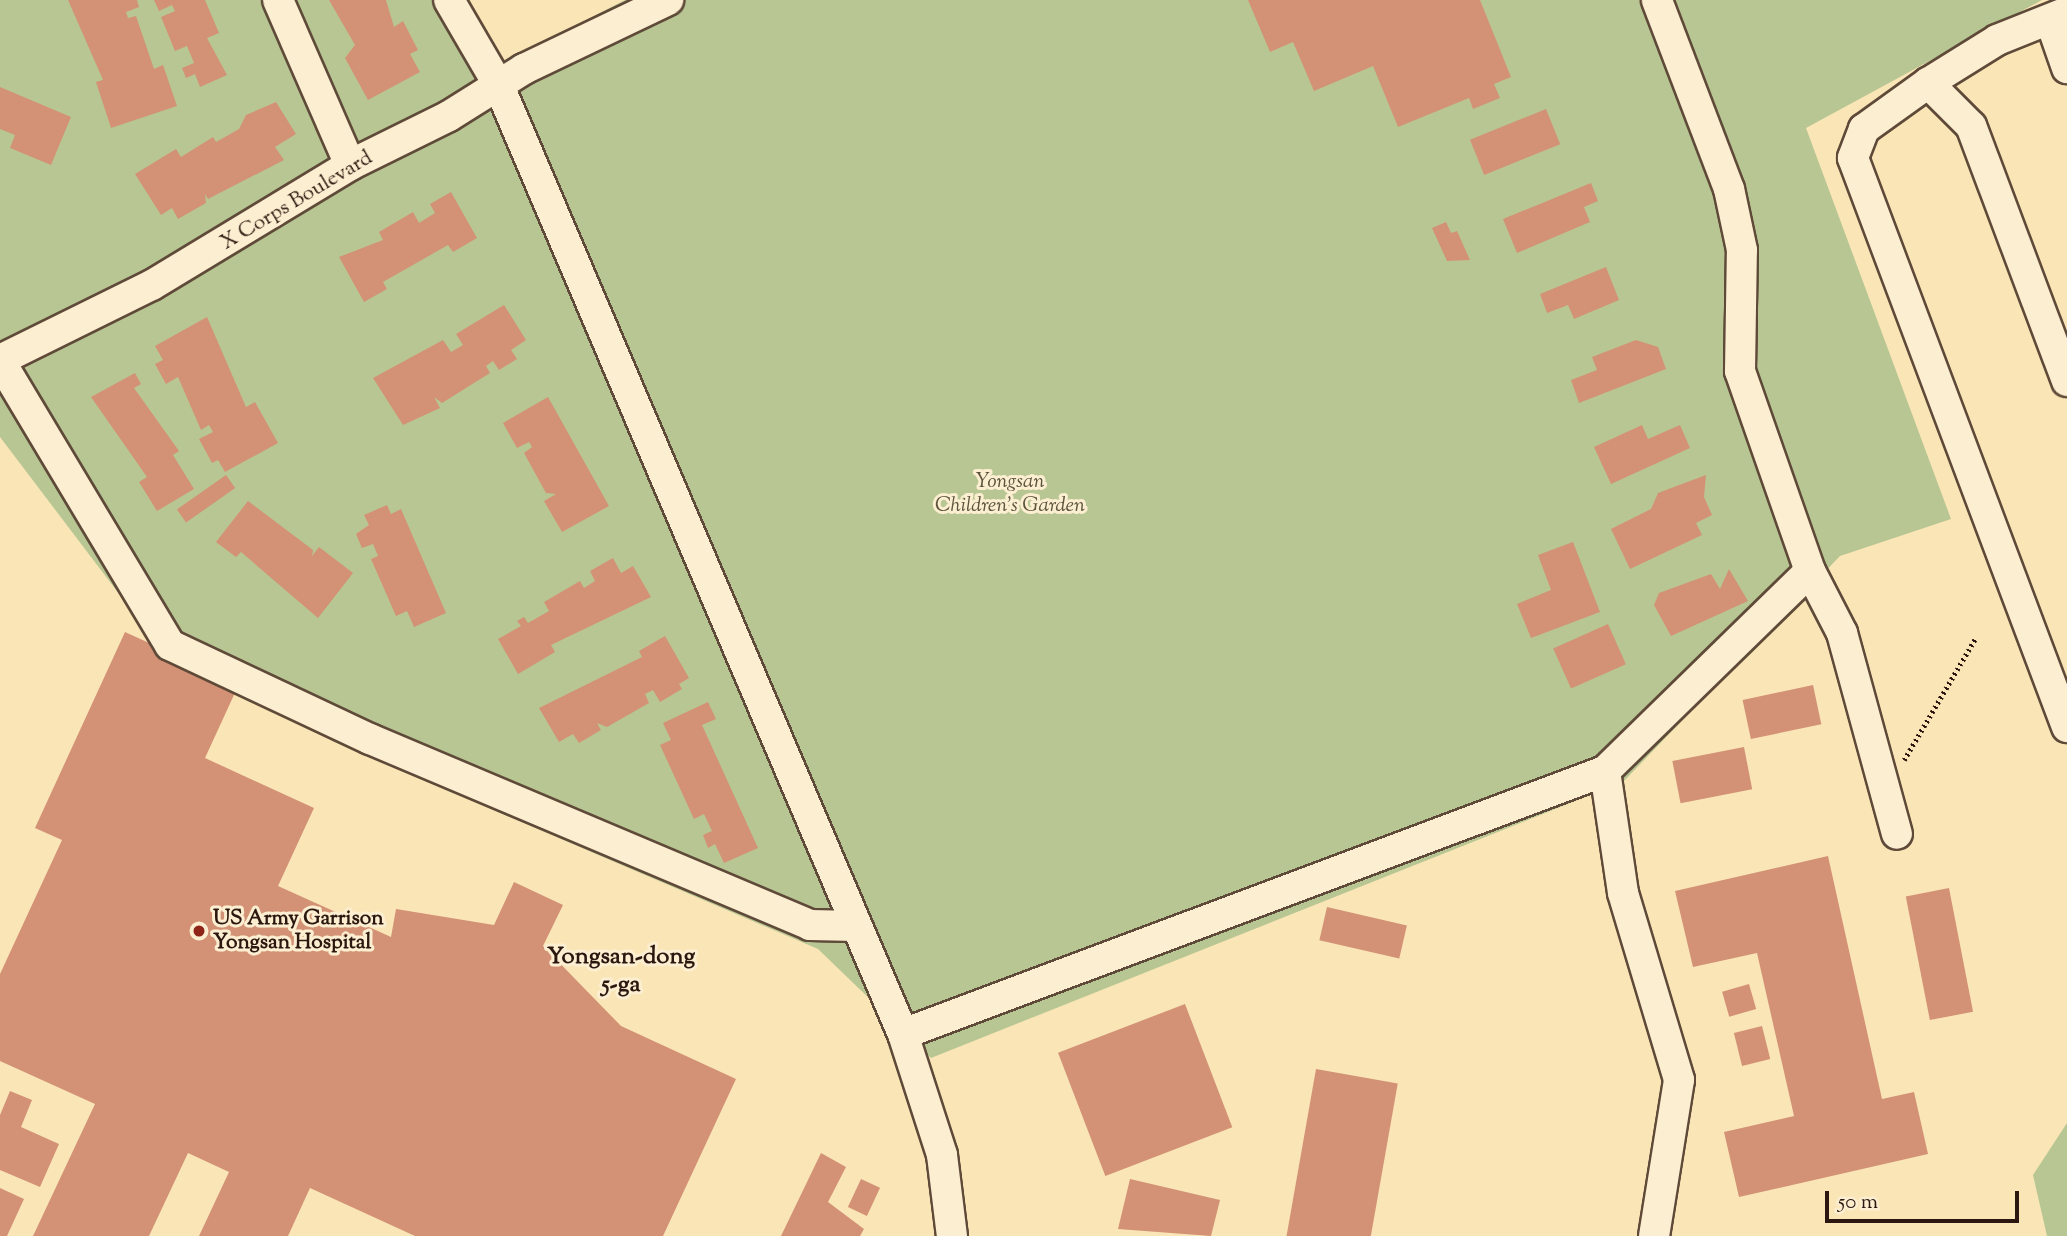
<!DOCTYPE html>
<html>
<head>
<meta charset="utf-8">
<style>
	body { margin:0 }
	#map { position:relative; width:2067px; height:1236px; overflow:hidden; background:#fae5b6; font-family:"Sorts Mill Goudy",serif }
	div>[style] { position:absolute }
	.green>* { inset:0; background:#b8c693 }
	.building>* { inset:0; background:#d39275; transform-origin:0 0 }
	.path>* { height:4.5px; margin-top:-2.25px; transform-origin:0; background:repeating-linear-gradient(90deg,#2b170f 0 2px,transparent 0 5.5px) }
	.roads { filter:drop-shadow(2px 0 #5f4a39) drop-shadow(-2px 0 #5f4a39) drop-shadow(0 2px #5f4a39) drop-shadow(0 -2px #5f4a39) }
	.minor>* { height:30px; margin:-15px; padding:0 15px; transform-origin:15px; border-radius:15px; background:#fceed0 }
	.dots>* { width:19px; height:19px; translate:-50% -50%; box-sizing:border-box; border:4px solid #fceed0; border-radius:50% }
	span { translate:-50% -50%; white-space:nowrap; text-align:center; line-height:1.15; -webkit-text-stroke:6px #fceed0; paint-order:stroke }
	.street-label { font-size:21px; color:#2b170f }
	.park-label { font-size:21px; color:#5c543d; font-style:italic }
	.poi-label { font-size:21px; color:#2b170f; font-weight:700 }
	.left { translate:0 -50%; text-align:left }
	.quarter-label { font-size:24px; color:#2b170f; font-weight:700 }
	.scale { position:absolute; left:1825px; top:1191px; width:194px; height:32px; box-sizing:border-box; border:4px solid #2b170f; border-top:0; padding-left:9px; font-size:21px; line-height:24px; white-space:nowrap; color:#2b170f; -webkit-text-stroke:5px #fceed0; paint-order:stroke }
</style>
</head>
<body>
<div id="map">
	<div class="green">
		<div style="clip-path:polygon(0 0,468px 0,503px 63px,625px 0,2042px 0,1806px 128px,1951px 519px,1840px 556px,1623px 782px,931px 1058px,818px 949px,332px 741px,132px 611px,0 437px)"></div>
		<div style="clip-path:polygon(2067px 1123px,2067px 1236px,2047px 1236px,2033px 1175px)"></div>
	</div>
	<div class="building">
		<div style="clip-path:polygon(68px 0,137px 0,139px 7px,126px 12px,128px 18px,136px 16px,154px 69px,163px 65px,177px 106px,111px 128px,96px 82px,103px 80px)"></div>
		<div style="clip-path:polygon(154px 0,205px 0,219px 33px,207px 38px,227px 75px,200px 87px,195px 74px,186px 78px,182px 68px,194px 63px,187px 46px,175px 51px,161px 17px,175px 11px,172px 5px,159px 11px)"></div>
		<div style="clip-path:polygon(329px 0,386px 0,394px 27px,403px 21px,418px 50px,410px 54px,420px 72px,368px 100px,345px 58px,355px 45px)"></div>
		<div style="clip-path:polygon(1248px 0,1480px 0,1511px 77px,1494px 84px,1500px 98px,1473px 109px,1469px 98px,1398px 127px,1373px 66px,1314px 91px,1293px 42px,1270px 52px)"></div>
		<div style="clip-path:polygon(0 87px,71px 117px,51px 165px,10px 148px,15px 135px,0 129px)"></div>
		<div style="clip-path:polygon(276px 102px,296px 134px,275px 147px,284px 160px,208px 199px,205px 194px,206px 203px,178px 219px,172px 208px,161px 215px,135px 174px,176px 149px,181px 157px,213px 137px,216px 142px,239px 129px,246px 115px)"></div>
		<div style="left:1546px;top:109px;width:38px;height:82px;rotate:68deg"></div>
		<div style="clip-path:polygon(1591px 183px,1598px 201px,1584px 207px,1590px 222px,1517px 253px,1503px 219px)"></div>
		<div style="clip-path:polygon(451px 192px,477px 238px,453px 252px,448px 245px,383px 282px,387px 289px,364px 302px,339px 257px,383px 240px,379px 232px,413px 212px,419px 223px,435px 213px,430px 204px)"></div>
		<div style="clip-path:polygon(1446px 222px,1451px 233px,1457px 231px,1470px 260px,1447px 261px,1432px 228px)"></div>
		<div style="clip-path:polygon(1606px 267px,1619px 300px,1574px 319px,1568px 305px,1547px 313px,1540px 294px)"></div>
		<div style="clip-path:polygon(504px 305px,526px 340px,511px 350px,517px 359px,499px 370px,493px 361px,486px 366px,490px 373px,442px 403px,434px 397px,440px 408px,403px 425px,373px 378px,443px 340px,451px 352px,463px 345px,456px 334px)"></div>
		<div style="clip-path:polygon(207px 317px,246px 407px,255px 402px,278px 443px,225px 472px,218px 460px,212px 463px,199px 439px,213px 432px,209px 425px,201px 430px,178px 377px,166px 384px,155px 364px,163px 360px,155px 346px)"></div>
		<div style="clip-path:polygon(1636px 340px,1658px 347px,1666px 369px,1579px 403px,1571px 380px,1597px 370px,1592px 357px)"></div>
		<div style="clip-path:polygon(135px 373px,141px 384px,134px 388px,179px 451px,173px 455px,194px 489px,157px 511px,139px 482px,147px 477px,91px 397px)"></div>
		<div style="clip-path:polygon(548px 397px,609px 506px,562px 532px,544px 501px,556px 494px,546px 493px,524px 453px,532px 447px,529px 442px,517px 448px,503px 423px)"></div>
		<div style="clip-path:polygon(1642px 425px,1648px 439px,1680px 425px,1690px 448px,1611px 484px,1594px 447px)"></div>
		<div style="left:226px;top:475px;width:16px;height:60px;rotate:55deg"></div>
		<div style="clip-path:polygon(1706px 475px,1704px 497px,1712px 515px,1696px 523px,1702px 535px,1630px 569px,1611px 529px,1651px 509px,1658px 493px)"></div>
		<div style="clip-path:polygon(248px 501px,313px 550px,312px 556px,319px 547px,353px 573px,318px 618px,241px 552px,236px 557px,216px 542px)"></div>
		<div style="clip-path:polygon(387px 505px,391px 514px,401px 509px,446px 613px,414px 627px,407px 611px,396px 616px,371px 559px,378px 556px,373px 544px,362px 548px,356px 534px,369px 525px,364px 515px)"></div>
		<div style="clip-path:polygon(1573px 542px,1600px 612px,1531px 638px,1517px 604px,1551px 590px,1538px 555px)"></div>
		<div style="clip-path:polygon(613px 558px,621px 573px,633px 566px,651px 597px,551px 645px,555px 652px,518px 674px,498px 639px,521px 626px,517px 621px,524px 617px,528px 623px,549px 611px,544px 602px,580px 581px,584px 588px,595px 581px,590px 571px)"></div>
		<div style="clip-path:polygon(1729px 569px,1748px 601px,1671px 636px,1654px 605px,1659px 593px,1711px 574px,1720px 589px)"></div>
		<div style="left:1608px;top:624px;width:44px;height:60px;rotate:66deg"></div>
		<div style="clip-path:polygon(125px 632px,239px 684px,205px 758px,314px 808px,278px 886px,391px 937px,396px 909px,494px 925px,514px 882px,563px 905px,543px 946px,621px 1026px,736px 1079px,663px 1236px,415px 1236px,310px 1188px,288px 1236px,199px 1236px,229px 1172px,188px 1153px,149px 1236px,33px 1236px,95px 1104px,0 1061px,0 974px,62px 840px,35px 828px)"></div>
		<div style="clip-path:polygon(665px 636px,689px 678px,679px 684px,682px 689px,660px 702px,653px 690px,645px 694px,649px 703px,607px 727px,597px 723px,601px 730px,579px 743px,573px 734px,559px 742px,539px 708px,642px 657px,639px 651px)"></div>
		<div style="left:1813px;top:685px;width:40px;height:72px;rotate:78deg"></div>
		<div style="clip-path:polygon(708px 702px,716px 719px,702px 725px,758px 848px,724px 863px,715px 844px,708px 848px,703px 835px,712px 831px,704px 814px,694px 819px,660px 745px,671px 740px,663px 723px)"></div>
		<div style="left:1744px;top:747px;width:43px;height:73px;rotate:79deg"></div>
		<div style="clip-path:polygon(1828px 856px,1882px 1099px,1914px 1092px,1928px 1154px,1739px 1197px,1724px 1132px,1794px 1116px,1757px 953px,1693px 967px,1675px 891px)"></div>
		<div style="left:1949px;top:888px;width:126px;height:44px;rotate:79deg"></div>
		<div style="left:1327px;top:907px;width:82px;height:34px;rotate:13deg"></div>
		<div style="left:1749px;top:984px;width:26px;height:28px;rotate:74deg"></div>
		<div style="left:1185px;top:1004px;width:132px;height:136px;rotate:69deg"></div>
		<div style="left:1762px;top:1026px;width:34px;height:29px;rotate:76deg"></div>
		<div style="left:1316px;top:1069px;width:83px;height:170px;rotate:10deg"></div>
		<div style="clip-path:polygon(10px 1091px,32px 1100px,21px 1127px,59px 1144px,40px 1187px,0 1170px,0 1115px)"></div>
		<div style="clip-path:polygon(821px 1153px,846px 1167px,828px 1202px,864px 1229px,860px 1236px,781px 1236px)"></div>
		<div style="left:861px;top:1179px;width:21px;height:31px;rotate:25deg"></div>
		<div style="clip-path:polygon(1130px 1179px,1220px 1200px,1211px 1236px,1118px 1229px)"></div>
		<div style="clip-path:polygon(0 1188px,24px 1199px,7px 1236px,0 1236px)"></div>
	</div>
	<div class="path">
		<div style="left:1904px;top:760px;width:140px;rotate:-59.6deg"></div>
	</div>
	<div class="roads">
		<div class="minor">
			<div style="left:278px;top:0;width:180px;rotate:66.4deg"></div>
			<div style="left:449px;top:0;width:99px;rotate:59.8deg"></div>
			<div style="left:499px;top:86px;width:1030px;rotate:66.92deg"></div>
			<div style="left:903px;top:1034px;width:750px;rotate:-20.54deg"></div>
			<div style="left:1605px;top:771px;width:286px;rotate:-44.3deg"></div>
			<div style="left:1810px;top:571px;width:212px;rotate:-109.3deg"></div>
			<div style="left:1740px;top:371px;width:121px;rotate:-89.1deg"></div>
			<div style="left:1742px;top:250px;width:62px;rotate:-102deg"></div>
			<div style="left:1729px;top:189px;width:202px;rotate:-110.9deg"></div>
			<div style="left:2051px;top:22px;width:49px;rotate:70.8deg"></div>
			<div style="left:1928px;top:83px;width:81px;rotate:-31.9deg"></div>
			<div style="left:1997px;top:40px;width:75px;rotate:-21.8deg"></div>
			<div style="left:0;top:360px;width:169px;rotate:-26.3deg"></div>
			<div style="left:152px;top:285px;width:232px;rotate:-31.2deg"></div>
			<div style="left:350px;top:165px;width:110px;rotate:-26.3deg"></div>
			<div style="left:449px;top:116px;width:89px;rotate:-32.1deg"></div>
			<div style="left:524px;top:69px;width:160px;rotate:-25.6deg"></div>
			<div style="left:0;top:361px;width:331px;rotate:59.1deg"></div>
			<div style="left:170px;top:645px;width:221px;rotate:25.2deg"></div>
			<div style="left:370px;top:739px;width:478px;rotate:22.9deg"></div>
			<div style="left:810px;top:925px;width:46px;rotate:1.2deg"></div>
			<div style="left:2067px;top:381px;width:272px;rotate:-110.6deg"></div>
			<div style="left:1971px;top:126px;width:61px;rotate:-135deg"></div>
			<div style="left:1928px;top:83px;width:79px;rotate:144.3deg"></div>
			<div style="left:1864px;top:129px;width:31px;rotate:111deg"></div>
			<div style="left:1853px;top:158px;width:608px;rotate:69.39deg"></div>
			<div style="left:1810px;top:571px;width:70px;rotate:62.7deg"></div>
			<div style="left:1842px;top:633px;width:208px;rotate:74.7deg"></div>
			<div style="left:1605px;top:771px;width:123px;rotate:81.6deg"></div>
			<div style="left:1623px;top:893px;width:195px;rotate:73.3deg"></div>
			<div style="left:1679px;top:1080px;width:158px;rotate:99.1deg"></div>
			<div style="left:903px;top:1034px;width:127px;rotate:72.1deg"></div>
			<div style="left:942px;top:1155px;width:82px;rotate:83deg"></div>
		</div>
	</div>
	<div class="dots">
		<div style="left:199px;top:931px;background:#8f2418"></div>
	</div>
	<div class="street-label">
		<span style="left:297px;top:201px;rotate:-31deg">X Corps Boulevard</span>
	</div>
	<div class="park-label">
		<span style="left:1010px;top:494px">Yongsan<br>Children's Garden</span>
	</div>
	<div class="poi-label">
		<span class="left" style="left:213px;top:931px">US Army Garrison<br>Yongsan Hospital</span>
	</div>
	<div class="quarter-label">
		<span style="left:621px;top:972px">Yongsan-dong<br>5-ga</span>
	</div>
	<div class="scale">50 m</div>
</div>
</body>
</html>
